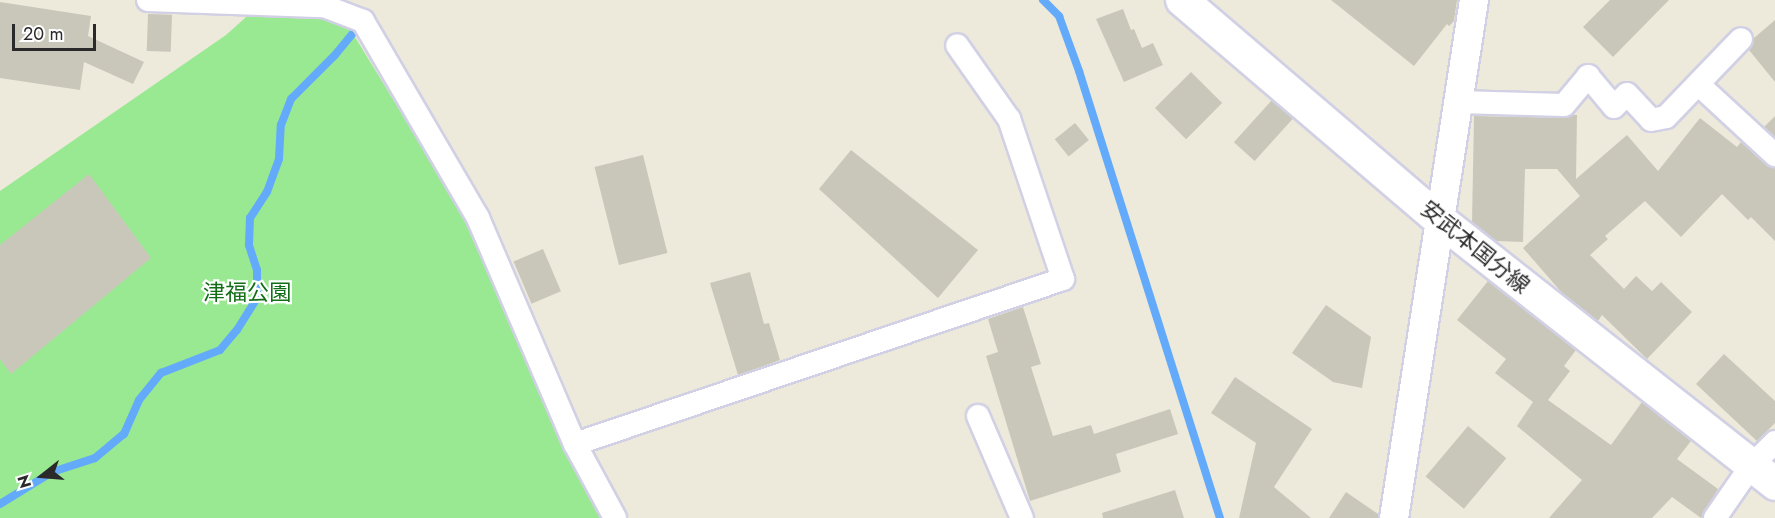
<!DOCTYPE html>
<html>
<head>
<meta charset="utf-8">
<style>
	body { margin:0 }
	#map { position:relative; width:1775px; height:518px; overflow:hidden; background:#eeeadb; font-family:Jost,"Noto Sans JP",sans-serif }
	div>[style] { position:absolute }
	.green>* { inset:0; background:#99e992 }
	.stream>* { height:8px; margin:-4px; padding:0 4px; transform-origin:4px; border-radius:4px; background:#63abfa }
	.building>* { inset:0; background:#c9c7ba; transform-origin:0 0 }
	.roads { filter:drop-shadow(2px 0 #d1d0e4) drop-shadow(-2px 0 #d1d0e4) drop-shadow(0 2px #d1d0e4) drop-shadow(0 -2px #d1d0e4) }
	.minor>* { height:22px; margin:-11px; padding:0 11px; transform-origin:11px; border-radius:11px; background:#fff }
	.tertiary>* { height:28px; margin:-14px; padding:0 14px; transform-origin:14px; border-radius:14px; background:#fff }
	.secondary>* { height:32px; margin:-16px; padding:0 16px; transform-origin:16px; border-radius:16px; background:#fff }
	span { translate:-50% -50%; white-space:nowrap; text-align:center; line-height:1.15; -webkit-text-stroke:4.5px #fff; paint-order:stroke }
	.street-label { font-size:22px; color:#2a2a2a }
	.park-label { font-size:22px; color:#136e18 }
	.north { position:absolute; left:12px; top:446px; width:60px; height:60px; -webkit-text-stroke:4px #fff; paint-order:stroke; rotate:253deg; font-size:16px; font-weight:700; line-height:24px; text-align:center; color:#2a2a2a }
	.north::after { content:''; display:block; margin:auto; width:21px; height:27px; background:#2a2a2a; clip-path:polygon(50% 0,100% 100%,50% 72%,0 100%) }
	.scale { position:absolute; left:12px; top:24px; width:84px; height:27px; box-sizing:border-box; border:3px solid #2a2a2a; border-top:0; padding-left:8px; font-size:18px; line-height:21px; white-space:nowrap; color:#2a2a2a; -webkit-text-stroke:4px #fff; paint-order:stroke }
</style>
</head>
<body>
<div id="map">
	<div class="green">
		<div style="clip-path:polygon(264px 1px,347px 24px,465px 217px,606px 518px,0 518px,0 191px,226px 35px)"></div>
	</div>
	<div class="stream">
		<div style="left:1043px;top:0;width:23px;rotate:45deg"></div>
		<div style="left:1059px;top:16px;width:59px;rotate:70deg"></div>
		<div style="left:1079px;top:71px;width:469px;rotate:72.5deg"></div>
		<div style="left:0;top:504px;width:61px;rotate:-31.6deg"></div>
		<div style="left:52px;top:472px;width:45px;rotate:-18deg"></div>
		<div style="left:95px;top:458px;width:38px;rotate:-40deg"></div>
		<div style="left:124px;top:434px;width:37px;rotate:-66deg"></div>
		<div style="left:139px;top:400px;width:35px;rotate:-51deg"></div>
		<div style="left:161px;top:373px;width:63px;rotate:-21.3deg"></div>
		<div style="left:220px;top:350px;width:26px;rotate:-50deg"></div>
		<div style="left:237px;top:330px;width:38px;rotate:-58deg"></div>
		<div style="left:257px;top:298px;width:28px;rotate:-90deg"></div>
		<div style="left:257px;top:270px;width:26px;rotate:-108deg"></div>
		<div style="left:249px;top:245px;width:27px;rotate:-88deg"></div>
		<div style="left:250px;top:218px;width:31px;rotate:-57deg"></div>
		<div style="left:267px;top:192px;width:35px;rotate:-70deg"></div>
		<div style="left:279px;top:159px;width:34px;rotate:-87deg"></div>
		<div style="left:281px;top:125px;width:28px;rotate:-69deg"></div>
		<div style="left:291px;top:99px;width:62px;rotate:-45deg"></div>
		<div style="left:335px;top:55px;width:44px;rotate:-50.5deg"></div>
	</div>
	<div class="building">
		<div style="clip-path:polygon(1331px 0,1457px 0,1454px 21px,1449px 26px,1447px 24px,1414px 66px)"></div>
		<div style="clip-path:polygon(1610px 0,1669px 0,1613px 57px,1583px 27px)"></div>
		<div style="clip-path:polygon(0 2px,91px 16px,88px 36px,144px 62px,133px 84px,84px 62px,80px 90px,0 78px)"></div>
		<div style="clip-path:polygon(1123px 9px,1131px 30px,1134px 29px,1142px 48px,1153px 43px,1163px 65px,1124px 82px,1096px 19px)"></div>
		<div style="left:148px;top:14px;width:24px;height:37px;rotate:2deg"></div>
		<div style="clip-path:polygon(1775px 20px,1775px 82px,1749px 50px,1754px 38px)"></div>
		<div style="left:1191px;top:72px;width:44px;height:51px;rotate:45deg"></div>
		<div style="left:1272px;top:100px;width:28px;height:57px;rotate:42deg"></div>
		<div style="clip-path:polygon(1572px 115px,1577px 115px,1576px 179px,1627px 135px,1658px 171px,1700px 118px,1737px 147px,1741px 142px,1766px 165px,1775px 168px,1775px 241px,1751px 217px,1748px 220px,1722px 194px,1681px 237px,1645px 201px,1605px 236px,1608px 239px,1590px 255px,1624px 289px,1636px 276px,1652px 291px,1661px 282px,1692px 312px,1647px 359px,1602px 315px,1598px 321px,1563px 294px,1523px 248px,1580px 196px,1557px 169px,1525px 169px,1523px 242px,1496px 241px,1472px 222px,1474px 116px,1564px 118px)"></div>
		<div style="clip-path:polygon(1775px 116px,1775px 137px,1764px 127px)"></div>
		<div style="left:1075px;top:123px;width:22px;height:26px;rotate:51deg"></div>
		<div style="clip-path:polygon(851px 150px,978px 250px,938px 298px,819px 189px)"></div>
		<div style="left:643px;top:155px;width:101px;height:50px;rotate:76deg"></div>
		<div style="clip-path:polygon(89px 174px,151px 258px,11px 374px,0 359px,0 245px)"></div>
		<div style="left:543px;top:249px;width:46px;height:32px;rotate:67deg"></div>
		<div style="clip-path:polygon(750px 272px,764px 324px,769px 323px,780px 360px,738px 375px,710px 283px)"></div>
		<div style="clip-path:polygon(1488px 281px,1576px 350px,1564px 366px,1570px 371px,1548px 400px,1611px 445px,1642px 402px,1691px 441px,1677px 459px,1718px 489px,1701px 518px,1672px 497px,1652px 518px,1549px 518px,1582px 480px,1517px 426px,1533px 402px,1495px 373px,1506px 359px,1457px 320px)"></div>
		<div style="clip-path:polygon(1326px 305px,1371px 337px,1362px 388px,1333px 382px,1292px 353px)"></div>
		<div style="clip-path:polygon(1023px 307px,1041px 364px,1031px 367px,1053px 436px,1091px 425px,1094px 434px,1170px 409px,1178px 434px,1116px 454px,1121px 472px,1030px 501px,986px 356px,998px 352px,988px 319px)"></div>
		<div style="clip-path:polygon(1724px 354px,1775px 401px,1775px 423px,1757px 441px,1696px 384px)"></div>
		<div style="clip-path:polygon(1235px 377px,1312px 429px,1274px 487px,1311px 518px,1239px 518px,1256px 443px,1211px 413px)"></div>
		<div style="left:1468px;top:426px;width:50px;height:66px;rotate:40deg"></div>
		<div style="clip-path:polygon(1175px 490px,1184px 518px,1103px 518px,1102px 513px)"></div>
		<div style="clip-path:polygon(1346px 492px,1378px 514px,1378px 518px,1329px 518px)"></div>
	</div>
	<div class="roads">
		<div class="minor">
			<div style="left:148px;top:0;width:176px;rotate:2deg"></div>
			<div style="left:324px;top:6px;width:42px;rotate:21deg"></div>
			<div style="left:363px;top:21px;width:228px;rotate:59.7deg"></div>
			<div style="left:478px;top:218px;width:246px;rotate:66.8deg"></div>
			<div style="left:575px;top:444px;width:84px;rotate:61.6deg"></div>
			<div style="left:1698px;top:84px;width:105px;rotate:42.7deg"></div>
			<div style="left:1458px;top:102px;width:106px;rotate:1.6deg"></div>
			<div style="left:1564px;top:105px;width:38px;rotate:-50deg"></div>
			<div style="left:1588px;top:76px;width:40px;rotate:50deg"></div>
			<div style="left:1614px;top:107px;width:18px;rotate:-45deg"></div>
			<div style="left:1627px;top:94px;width:35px;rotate:47deg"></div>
			<div style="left:1651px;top:120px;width:15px;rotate:-11deg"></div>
			<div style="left:1666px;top:117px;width:108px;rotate:-46.1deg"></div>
			<div style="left:978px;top:416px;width:111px;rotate:66.7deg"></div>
			<div style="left:575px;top:444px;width:515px;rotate:-18.68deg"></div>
			<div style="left:1063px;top:279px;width:169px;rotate:-108.6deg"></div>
			<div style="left:1009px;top:119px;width:90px;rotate:-125.1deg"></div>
			<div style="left:1715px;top:518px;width:63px;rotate:-55.3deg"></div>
			<div style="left:1751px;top:466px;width:34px;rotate:-45deg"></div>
		</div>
		<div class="tertiary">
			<div style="left:1394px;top:518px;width:524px;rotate:-81.22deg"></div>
		</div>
		<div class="secondary">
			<div style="left:1182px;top:0;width:339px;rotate:40.5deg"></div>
			<div style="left:1440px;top:220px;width:427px;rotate:38.2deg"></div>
		</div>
	</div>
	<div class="street-label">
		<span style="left:1475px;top:247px;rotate:39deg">安武本国分線</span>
	</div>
	<div class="park-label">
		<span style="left:247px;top:293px">津福公園</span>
	</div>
	<div class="north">N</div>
	<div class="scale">20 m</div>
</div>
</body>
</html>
